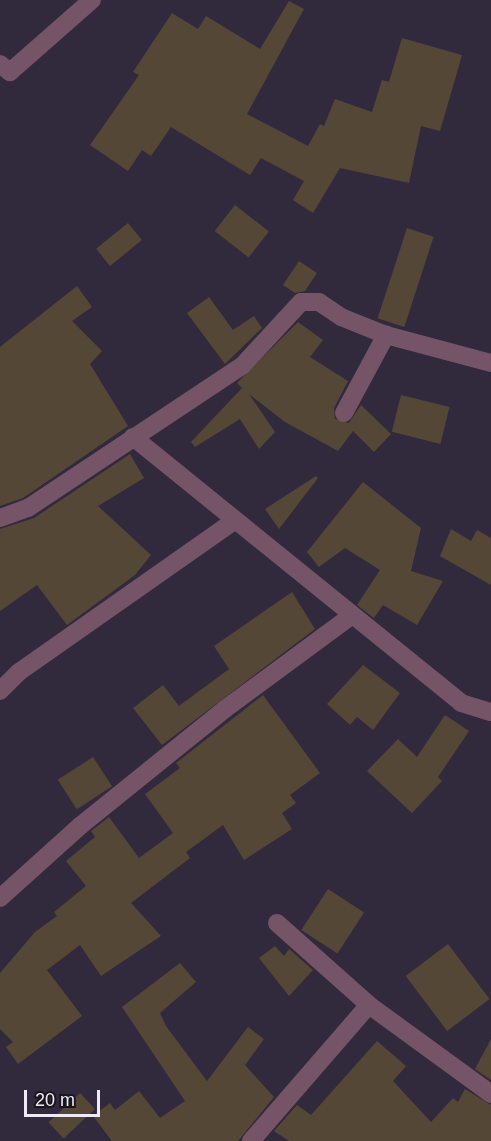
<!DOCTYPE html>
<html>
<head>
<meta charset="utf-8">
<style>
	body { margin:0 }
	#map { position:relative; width:491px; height:1141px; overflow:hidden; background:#312a3d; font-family:Helvetica,sans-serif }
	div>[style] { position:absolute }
	.building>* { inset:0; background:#554736; transform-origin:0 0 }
	.minor>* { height:18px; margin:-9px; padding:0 9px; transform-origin:9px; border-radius:9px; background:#765468 }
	span { translate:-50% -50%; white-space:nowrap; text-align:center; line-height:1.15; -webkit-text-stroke:4.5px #18151d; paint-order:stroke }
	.scale { position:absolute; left:24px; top:1090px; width:76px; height:27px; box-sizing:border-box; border:3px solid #eeeaf6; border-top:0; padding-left:8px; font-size:18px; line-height:21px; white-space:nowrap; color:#eeeaf6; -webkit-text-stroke:4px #18151d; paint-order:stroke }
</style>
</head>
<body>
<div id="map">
	<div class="building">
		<div style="clip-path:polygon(289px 1px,304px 9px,247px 114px,308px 146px,320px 124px,324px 126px,335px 99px,372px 112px,382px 80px,389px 82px,402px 38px,462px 55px,440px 131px,421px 126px,409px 183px,340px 168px,313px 213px,293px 200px,304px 181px,261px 158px,250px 175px,171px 127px,151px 156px,142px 150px,128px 171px,90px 145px,139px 75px,133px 72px,172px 13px,198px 29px,206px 16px,260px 49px)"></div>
		<div style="left:235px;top:205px;width:43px;height:33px;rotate:38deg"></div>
		<div style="left:128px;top:223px;width:22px;height:41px;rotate:51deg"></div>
		<div style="left:407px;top:228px;width:28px;height:95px;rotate:18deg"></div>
		<div style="clip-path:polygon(299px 261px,317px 273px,305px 291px,295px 293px,283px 285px)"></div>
		<div style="clip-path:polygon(77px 286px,92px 307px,72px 321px,102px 351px,90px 364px,128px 426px,23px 498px,0 506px,0 347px)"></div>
		<div style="clip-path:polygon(209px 297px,233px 330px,254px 316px,262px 328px,225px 364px,187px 313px)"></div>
		<div style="clip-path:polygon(298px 322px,323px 340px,310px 357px,348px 381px,334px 408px,335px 419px,349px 423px,361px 405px,391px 434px,374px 452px,353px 431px,338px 451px,285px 422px,249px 394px,275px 432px,259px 449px,240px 419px,195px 447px,191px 442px,242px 388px,237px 383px)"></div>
		<div style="left:401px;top:395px;width:50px;height:38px;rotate:14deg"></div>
		<div style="clip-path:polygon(130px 454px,144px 478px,98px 506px,151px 555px,135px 575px,67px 625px,37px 585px,0 611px,0 529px,34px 518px)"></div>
		<div style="clip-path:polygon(316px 476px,318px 478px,279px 529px,265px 509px)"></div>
		<div style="clip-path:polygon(363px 482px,421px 528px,411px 571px,443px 581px,417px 625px,383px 605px,374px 618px,357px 605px,380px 570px,345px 548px,319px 567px,307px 552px)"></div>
		<div style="clip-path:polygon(451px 529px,471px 541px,477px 530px,491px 538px,491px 585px,440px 556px)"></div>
		<div style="clip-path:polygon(292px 592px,315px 629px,162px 745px,133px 708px,163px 685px,179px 706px,229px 669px,214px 646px)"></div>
		<div style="clip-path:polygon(363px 665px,400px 693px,373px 730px,357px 717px,350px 725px,327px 704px)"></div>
		<div style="clip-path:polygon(263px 695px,320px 773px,290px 795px,296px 803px,282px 813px,292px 829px,244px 860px,223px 825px,186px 852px,190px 858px,131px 903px,161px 936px,101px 976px,80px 945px,47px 970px,82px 1016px,18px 1064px,6px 1047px,13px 1042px,0 1029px,0 973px,35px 932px,57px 916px,54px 912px,86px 886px,66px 861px,95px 837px,91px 831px,109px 817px,139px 858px,173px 833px,145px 794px,180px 768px,176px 763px)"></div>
		<div style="clip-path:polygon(445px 715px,469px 731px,438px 777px,442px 781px,412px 813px,367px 771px,398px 739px,417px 757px)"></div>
		<div style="left:93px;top:757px;width:35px;height:42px;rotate:57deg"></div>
		<div style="left:328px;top:889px;width:43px;height:49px;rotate:33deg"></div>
		<div style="left:448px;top:944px;width:69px;height:53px;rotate:53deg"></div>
		<div style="clip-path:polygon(275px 946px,284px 956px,289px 949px,313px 970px,289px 996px,259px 958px)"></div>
		<div style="clip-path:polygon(180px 963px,196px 982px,160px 1013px,166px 1026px,207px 1081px,248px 1027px,264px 1039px,245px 1065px,274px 1097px,238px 1141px,112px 1141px,93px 1116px,110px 1103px,115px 1110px,139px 1091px,160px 1118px,185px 1101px,122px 1007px)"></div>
		<div style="clip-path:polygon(491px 1039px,491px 1080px,475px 1069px)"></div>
		<div style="clip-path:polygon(377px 1041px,406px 1066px,393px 1081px,431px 1122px,453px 1098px,458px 1102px,465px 1089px,491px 1105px,491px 1141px,289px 1141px,274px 1131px,297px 1105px,311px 1115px)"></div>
		<div style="left:80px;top:1093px;width:22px;height:43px;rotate:47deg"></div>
	</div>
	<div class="minor">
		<div style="left:0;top:64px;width:13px;rotate:39deg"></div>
		<div style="left:10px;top:72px;width:109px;rotate:-41.3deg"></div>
		<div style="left:344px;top:413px;width:89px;rotate:-61.7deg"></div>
		<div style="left:133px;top:437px;width:422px;rotate:39deg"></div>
		<div style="left:461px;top:703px;width:31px;rotate:17deg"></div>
		<div style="left:0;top:518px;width:30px;rotate:-20deg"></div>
		<div style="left:28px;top:508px;width:257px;rotate:-33.6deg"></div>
		<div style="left:242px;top:366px;width:87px;rotate:-47.3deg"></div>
		<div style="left:301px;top:302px;width:18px"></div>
		<div style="left:319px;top:302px;width:27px;rotate:34deg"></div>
		<div style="left:341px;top:317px;width:48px;rotate:21.8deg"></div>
		<div style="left:386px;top:335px;width:109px;rotate:14.9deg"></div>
		<div style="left:0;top:691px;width:27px;rotate:-45deg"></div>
		<div style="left:19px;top:672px;width:263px;rotate:-35.1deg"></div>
		<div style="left:0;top:898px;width:108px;rotate:-42deg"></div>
		<div style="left:80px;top:826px;width:186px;rotate:-38.9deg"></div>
		<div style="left:225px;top:709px;width:157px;rotate:-36.4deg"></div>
		<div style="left:277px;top:923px;width:123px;rotate:41.7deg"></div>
		<div style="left:369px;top:1005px;width:151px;rotate:36.1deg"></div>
		<div style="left:251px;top:1141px;width:180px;rotate:-49.1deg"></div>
	</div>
	<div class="scale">20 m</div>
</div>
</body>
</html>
